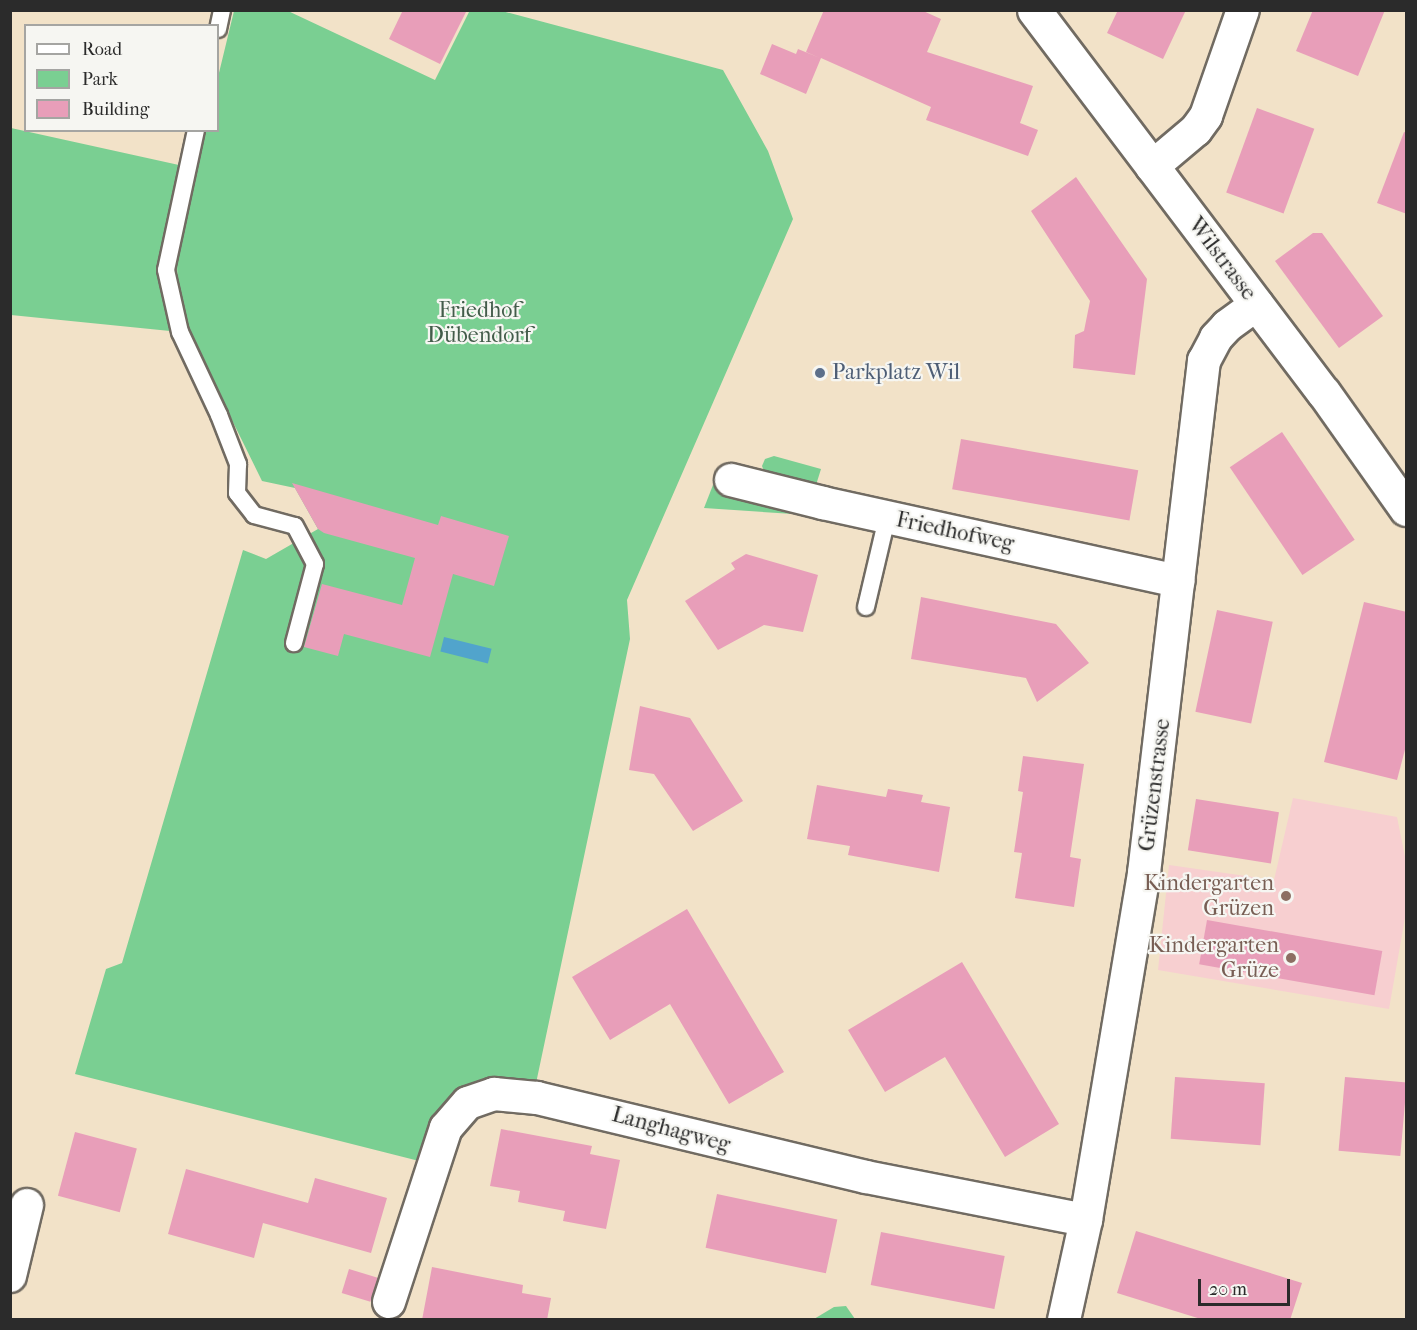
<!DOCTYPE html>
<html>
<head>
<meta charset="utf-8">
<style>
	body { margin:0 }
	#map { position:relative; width:1417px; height:1330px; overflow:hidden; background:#f2e2c8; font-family:"IM FELL French Canon",serif }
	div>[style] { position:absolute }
	.built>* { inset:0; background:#f7cfd0 }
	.green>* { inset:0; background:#7acf92 }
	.water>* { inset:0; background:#51a4cc; transform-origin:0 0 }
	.building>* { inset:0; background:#e89eb9; transform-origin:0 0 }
	.roads { filter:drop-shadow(2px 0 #716b62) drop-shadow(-2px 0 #716b62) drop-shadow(0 2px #716b62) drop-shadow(0 -2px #716b62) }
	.service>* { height:16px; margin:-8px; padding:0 8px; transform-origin:8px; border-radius:8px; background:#fff }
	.minor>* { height:32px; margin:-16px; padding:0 16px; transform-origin:16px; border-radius:16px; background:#fff }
	.tertiary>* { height:33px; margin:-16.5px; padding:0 16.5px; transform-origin:16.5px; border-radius:16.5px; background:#fff }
	.dots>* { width:16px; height:16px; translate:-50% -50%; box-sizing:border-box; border:3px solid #f6f6f2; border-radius:50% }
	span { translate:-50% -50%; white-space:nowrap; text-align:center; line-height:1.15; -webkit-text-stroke:4.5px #f6f6f2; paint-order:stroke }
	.street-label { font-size:22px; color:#2b2b2b }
	.park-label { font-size:22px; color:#435c4a }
	.service-label { font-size:22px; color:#4e5e75 }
	.left { translate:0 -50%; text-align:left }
	.education-label { font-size:22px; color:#785e54 }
	.right { translate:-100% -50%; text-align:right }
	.frame { position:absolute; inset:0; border:12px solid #2b2b2b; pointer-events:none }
	.legend { position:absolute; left:24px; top:24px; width:195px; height:108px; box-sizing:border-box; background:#f6f6f2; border:2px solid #a5a5a2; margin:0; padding:8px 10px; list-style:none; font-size:18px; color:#2b2b2b }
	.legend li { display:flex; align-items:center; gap:12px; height:30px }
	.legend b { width:30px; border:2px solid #a5a5a2 }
	.scale { position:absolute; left:1198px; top:1279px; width:92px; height:27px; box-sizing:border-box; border:3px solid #2b2b2b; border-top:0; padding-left:8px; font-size:18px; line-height:21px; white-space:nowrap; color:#2b2b2b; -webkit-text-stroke:4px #f6f6f2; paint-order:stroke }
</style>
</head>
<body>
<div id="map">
	<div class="built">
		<div style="clip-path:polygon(1293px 798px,1397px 817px,1406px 862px,1406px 912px,1389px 1009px,1158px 970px,1169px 865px,1274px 880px)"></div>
	</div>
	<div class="green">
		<div style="clip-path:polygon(470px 10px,502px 11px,723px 70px,768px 151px,793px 219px,627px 600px,630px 639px,535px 1088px,508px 1083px,427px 1163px,75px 1074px,106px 969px,122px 963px,243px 550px,266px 559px,318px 529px,295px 488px,262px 481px,188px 331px,178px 298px,177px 265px,194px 171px,204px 131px,218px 130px,218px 77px,234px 11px,288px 11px,435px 80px)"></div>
		<div style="clip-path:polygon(11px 128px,188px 167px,166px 270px,180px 332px,11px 315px)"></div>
		<div style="clip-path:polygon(774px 456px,821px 469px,812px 498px,766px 476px,762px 466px,765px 459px)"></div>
		<div style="clip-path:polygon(713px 485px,794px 508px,793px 514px,704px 508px)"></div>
		<div style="clip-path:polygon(846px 1306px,855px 1319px,814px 1319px,834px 1307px)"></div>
	</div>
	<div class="water">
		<div style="left:444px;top:637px;width:49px;height:15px;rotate:14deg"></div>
	</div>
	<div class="building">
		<div style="clip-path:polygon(403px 10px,467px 10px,440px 64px,389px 39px)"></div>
		<div style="clip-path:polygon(824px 10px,921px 10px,941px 19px,927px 52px,1033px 86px,1020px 123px,1038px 130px,1028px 156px,926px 120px,931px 107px,821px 58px,806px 94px,760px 74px,772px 44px,796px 54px,798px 49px,820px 58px,806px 52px)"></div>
		<div style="clip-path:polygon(1118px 10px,1186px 10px,1163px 59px,1107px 33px)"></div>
		<div style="clip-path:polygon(1313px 10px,1385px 10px,1358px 76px,1296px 51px)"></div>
		<div style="left:1257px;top:108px;width:61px;height:90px;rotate:20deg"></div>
		<div style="clip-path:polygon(1404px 132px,1407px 133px,1407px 214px,1377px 203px)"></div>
		<div style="clip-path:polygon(1076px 177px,1147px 279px,1135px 375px,1073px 368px,1075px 335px,1084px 331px,1090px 301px,1031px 211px)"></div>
		<div style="clip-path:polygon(1313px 233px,1322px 233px,1383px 316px,1339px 348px,1275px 261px)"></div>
		<div style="left:1282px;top:432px;width:130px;height:63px;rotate:56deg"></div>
		<div style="left:961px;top:439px;width:180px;height:51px;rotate:10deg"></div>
		<div style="clip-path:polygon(292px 483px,438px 525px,441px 516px,509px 536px,494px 586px,453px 574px,430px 657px,344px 634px,338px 656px,304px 647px,322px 584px,402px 605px,415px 558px,324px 533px,318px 529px)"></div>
		<div style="clip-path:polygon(746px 554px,818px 575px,803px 632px,764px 625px,718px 650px,685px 601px,735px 569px,731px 563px)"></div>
		<div style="clip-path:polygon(921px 597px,1056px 624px,1089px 663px,1037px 702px,1026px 678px,911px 659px)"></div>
		<div style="clip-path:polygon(1364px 602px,1407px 612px,1407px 742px,1397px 780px,1324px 762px)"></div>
		<div style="left:1217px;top:610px;width:57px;height:104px;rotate:12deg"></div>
		<div style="clip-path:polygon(640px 706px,690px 718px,743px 801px,693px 831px,654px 774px,629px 770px)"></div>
		<div style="clip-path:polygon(1023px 756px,1084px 764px,1070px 857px,1081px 859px,1074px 907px,1015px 898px,1022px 853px,1014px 852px,1023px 792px,1018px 791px)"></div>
		<div style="clip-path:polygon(817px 785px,886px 797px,888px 789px,923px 795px,921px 802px,950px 807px,939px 872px,848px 855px,850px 846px,807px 839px)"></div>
		<div style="left:1196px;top:799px;width:84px;height:52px;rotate:9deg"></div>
		<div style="clip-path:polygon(687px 909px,784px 1072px,729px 1104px,670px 1004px,610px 1040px,572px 977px)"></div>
		<div style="left:1207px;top:920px;width:178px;height:45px;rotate:10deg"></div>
		<div style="clip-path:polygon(962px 962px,1059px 1124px,1005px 1157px,945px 1057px,885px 1092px,848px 1030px)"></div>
		<div style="left:1175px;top:1077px;width:90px;height:62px;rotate:4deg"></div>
		<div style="left:1345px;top:1077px;width:62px;height:74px;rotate:5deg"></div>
		<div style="clip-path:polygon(501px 1129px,592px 1146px,590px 1154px,620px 1160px,606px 1229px,563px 1221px,565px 1211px,518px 1202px,520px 1191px,490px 1186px)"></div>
		<div style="left:75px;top:1132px;width:64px;height:66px;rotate:15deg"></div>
		<div style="clip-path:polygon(186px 1169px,308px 1203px,315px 1178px,387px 1198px,371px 1253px,263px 1223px,254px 1258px,168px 1234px)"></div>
		<div style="left:717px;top:1194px;width:123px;height:55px;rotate:12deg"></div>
		<div style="clip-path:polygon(1136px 1231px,1302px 1283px,1290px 1320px,1204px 1320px,1117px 1293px)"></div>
		<div style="left:881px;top:1232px;width:126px;height:54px;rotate:11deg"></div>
		<div style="clip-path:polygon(432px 1267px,523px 1285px,522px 1293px,551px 1298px,547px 1320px,422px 1320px)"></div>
		<div style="left:349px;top:1269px;width:30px;height:25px;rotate:17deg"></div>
	</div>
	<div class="roads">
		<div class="service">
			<div style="left:218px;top:29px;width:19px;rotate:-78deg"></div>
			<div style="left:196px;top:130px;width:143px;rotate:102.1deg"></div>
			<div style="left:166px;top:270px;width:64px;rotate:77.3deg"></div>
			<div style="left:180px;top:332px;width:92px;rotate:64.8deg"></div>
			<div style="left:219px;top:415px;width:53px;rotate:68.8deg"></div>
			<div style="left:238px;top:464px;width:29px;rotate:92deg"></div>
			<div style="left:237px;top:493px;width:28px;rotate:52deg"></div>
			<div style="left:254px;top:515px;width:42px;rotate:15deg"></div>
			<div style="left:295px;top:526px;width:43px;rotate:62.2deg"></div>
			<div style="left:315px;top:564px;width:82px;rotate:104.9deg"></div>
			<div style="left:866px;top:607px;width:91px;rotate:-76.7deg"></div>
		</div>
		<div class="minor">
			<div style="left:1152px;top:167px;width:57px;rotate:-40.1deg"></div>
			<div style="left:1196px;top:130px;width:17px;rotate:-54deg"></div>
			<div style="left:1206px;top:116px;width:112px;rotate:-70.8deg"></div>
			<div style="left:731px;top:480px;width:95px;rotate:14deg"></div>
			<div style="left:823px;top:503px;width:364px;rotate:12.4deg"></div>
			<div style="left:10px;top:1276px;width:73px;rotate:-76.5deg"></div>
			<div style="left:389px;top:1302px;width:183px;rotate:-71.9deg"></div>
			<div style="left:446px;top:1128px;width:33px;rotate:-49deg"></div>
			<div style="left:468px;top:1103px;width:28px;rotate:-19deg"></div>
			<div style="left:494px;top:1094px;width:43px;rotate:5.3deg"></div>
			<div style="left:537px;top:1098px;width:338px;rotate:13.5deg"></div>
			<div style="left:866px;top:1177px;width:224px;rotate:11.1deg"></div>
			<div style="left:1064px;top:1320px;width:102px;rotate:-77.6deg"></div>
			<div style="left:1086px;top:1220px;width:352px;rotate:-80.5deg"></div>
			<div style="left:1144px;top:873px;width:516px;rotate:-83.32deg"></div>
			<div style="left:1204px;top:361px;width:26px;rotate:-62deg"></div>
			<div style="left:1216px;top:338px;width:16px;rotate:-47deg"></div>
			<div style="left:1227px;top:326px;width:37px;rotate:-36deg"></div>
		</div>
		<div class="tertiary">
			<div style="left:1034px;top:10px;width:480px;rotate:52.9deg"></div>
			<div style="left:1324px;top:393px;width:142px;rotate:54.7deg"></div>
		</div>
	</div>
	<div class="dots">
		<div style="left:820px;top:373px;background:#5c6f8a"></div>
		<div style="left:1286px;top:896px;background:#8d6e63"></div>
		<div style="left:1291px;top:958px;background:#8d6e63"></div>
	</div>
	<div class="street-label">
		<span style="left:1222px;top:259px;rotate:53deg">Wilstrasse</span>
		<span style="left:955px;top:532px;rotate:12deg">Friedhofweg</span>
		<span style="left:1155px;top:785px;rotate:-83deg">Grüzenstrasse</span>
		<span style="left:671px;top:1130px;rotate:15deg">Langhagweg</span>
	</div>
	<div class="park-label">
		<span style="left:479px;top:323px">Friedhof<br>Dübendorf</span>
	</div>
	<div class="service-label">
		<span class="left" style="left:832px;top:373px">Parkplatz Wil</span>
	</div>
	<div class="education-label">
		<span class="right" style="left:1274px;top:896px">Kindergarten<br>Grüzen</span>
		<span class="right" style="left:1279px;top:958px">Kindergarten<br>Grüze</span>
	</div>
	<div class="frame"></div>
	<ul class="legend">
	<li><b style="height:8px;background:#fff"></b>Road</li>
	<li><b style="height:16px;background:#7acf92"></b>Park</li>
	<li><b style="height:16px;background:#e89eb9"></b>Building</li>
	</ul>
	<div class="scale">20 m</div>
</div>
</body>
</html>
